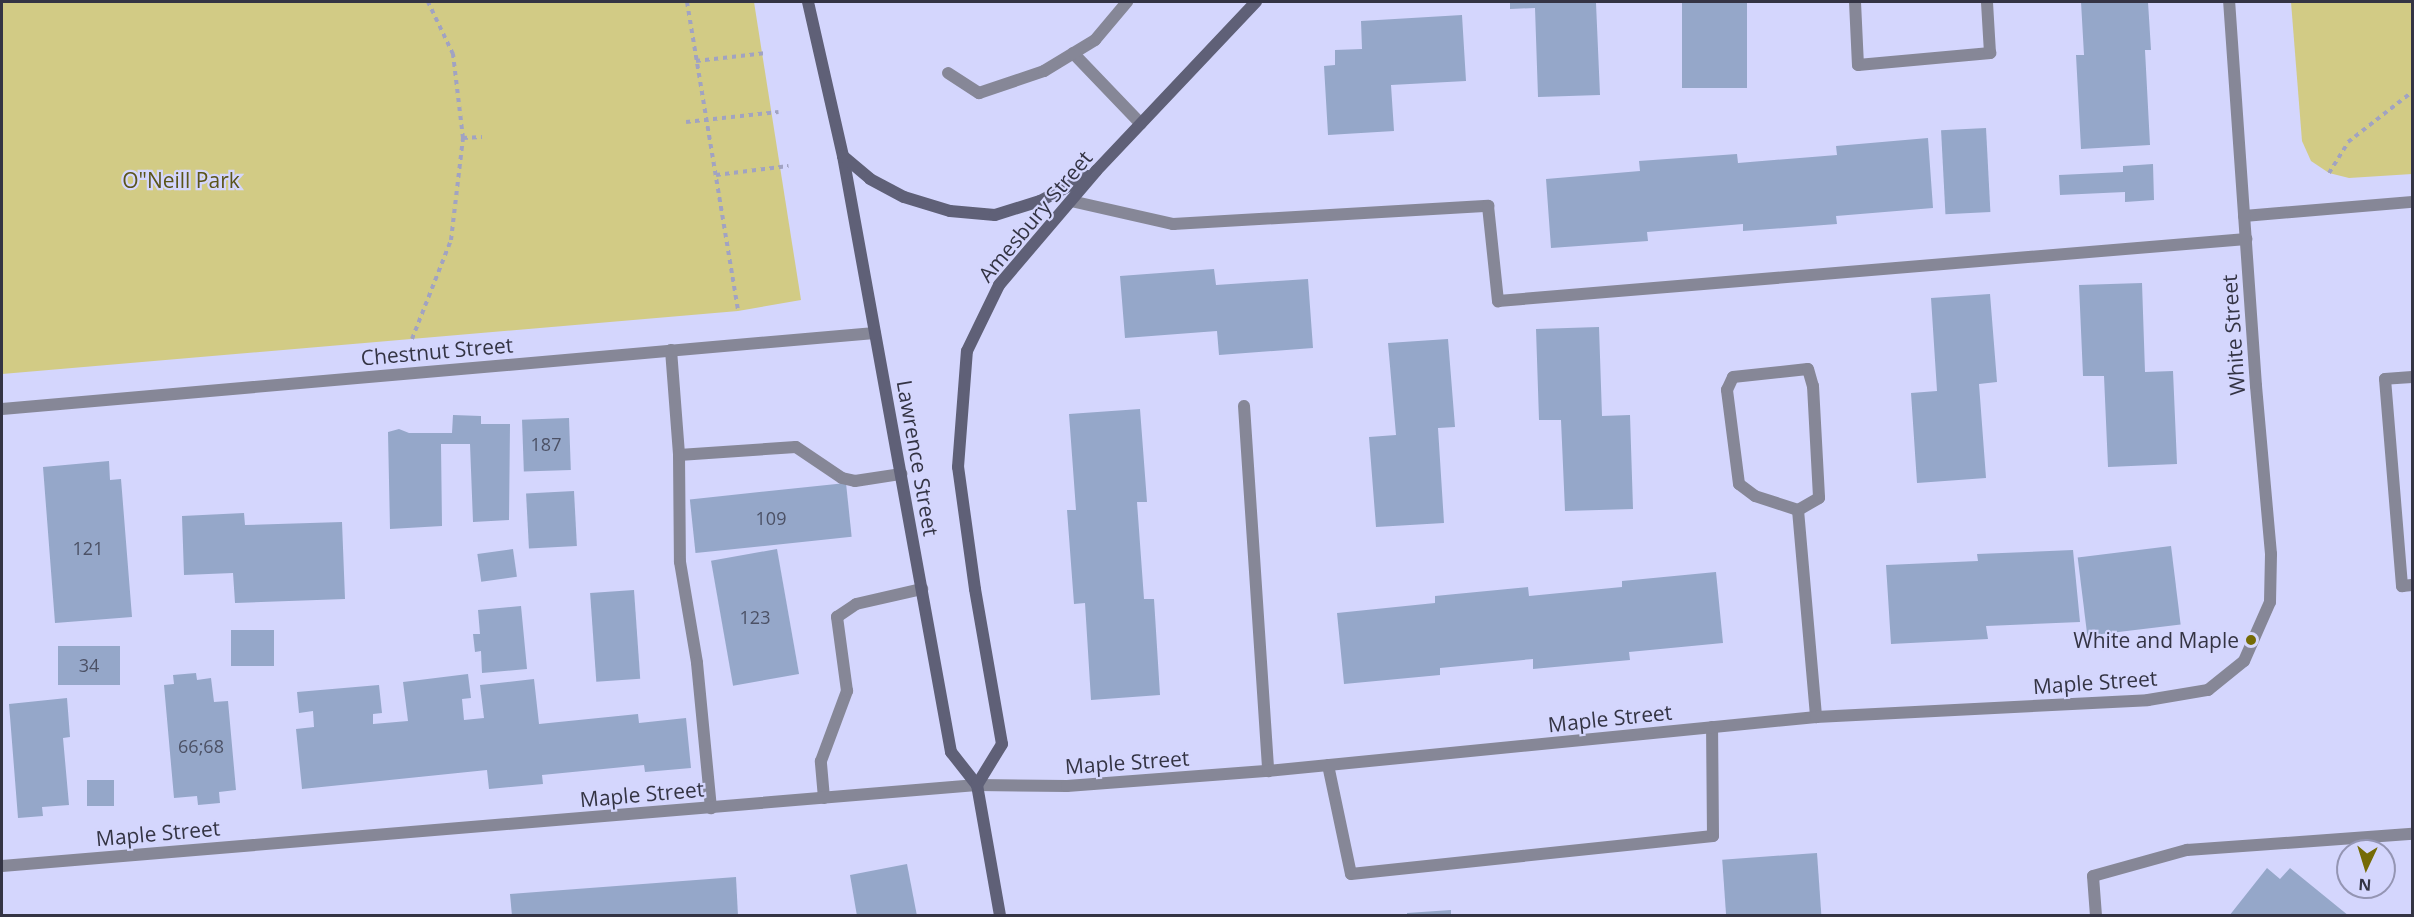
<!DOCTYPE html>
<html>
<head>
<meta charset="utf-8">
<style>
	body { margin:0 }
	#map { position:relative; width:2414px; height:917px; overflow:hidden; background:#d4d6fd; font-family:"Open Sans",sans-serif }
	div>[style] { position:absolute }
	.green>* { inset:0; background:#d2cb85 }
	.building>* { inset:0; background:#95a7c9; transform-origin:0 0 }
	.path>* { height:4px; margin-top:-2px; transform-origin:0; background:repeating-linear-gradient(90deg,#a1a3c2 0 4.5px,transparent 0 9px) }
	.lane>* { height:12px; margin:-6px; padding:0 6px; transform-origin:6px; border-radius:6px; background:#868797 }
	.street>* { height:12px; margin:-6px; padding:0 6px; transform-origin:6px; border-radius:6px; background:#868797 }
	.secondary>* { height:12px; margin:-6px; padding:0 6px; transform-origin:6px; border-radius:6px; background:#5f6077 }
	.dots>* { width:16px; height:16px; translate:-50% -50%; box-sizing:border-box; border:3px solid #d4d6fd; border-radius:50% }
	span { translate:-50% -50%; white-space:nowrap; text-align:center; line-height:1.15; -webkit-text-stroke:4.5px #d4d6fd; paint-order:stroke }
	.number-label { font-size:18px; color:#4c5165 }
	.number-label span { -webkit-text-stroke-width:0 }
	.park-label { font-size:21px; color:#5a5419 }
	.street-label { font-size:21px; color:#343444 }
	.poi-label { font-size:21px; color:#343444 }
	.right { translate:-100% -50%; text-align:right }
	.frame { position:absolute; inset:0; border:3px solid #343444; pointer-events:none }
	.north { position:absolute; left:2336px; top:839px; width:60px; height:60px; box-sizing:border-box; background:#d4d6fd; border:2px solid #9495b3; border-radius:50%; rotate:184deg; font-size:16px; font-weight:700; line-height:24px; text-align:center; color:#343444 }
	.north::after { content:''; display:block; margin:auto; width:21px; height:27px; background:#756b05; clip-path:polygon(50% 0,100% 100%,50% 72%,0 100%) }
</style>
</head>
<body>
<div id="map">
	<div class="green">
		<div style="clip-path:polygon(2px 2px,754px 2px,801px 300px,738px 311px,2px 374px)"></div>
		<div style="clip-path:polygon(2291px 2px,2412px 2px,2412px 174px,2349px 178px,2329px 173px,2311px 161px,2302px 141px)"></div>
	</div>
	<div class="building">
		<div style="clip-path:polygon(1510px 2px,1596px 3px,1600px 95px,1538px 97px,1535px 8px,1510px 9px)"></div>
		<div style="left:1682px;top:2px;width:65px;height:86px"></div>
		<div style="clip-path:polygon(2081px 2px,2148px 2px,2151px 50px,2145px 50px,2150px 145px,2081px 149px,2076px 55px,2084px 55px)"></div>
		<div style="clip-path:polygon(1462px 15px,1466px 81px,1391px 85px,1394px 131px,1328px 135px,1324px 66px,1335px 65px,1335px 50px,1362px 49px,1361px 21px)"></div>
		<div style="left:1986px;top:128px;width:84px;height:45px;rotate:87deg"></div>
		<div style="clip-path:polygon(1928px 138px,1933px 208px,1836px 216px,1837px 224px,1743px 231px,1743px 224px,1647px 232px,1648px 241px,1551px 248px,1546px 179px,1640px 171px,1639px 161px,1737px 154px,1738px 163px,1837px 155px,1836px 146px)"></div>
		<div style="clip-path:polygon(2153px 164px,2154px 200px,2125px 202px,2125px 192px,2060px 195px,2059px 175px,2123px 172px,2123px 166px)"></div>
		<div style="clip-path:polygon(1214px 269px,1216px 285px,1308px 279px,1313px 348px,1219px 355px,1217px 331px,1125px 338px,1120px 276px)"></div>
		<div style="clip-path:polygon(2142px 283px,2145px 372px,2173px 371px,2177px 464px,2108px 467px,2104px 376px,2083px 376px,2079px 285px)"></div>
		<div style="clip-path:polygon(1990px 294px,1997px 382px,1979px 384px,1986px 478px,1917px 483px,1911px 393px,1937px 391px,1931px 298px)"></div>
		<div style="clip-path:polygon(1599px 327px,1602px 416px,1630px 415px,1633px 509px,1565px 511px,1561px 420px,1539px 420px,1536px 329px)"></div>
		<div style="clip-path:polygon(1448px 339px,1455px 427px,1438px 428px,1444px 523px,1376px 527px,1369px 437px,1396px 435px,1388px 343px)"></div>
		<div style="clip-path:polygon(1140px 409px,1147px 502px,1137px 502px,1144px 599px,1154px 599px,1160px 695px,1091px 700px,1085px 603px,1074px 604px,1067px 510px,1076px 510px,1069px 414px)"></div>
		<div style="clip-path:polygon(453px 415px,481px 416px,481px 424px,510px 424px,509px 520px,473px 522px,470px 444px,441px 444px,442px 526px,390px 529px,388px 432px,399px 429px,409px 433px,452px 433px)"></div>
		<div style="left:569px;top:418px;width:52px;height:47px;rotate:88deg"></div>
		<div style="clip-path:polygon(109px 461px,110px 480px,121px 479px,132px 617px,55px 623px,43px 467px)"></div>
		<div style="left:846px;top:483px;width:54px;height:157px;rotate:84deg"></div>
		<div style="left:574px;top:491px;width:55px;height:48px;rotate:87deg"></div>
		<div style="clip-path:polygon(244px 513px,245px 525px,342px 522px,345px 599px,235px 603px,233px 573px,184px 575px,182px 516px)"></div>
		<div style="left:2171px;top:546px;width:79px;height:94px;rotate:83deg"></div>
		<div style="left:513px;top:549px;width:28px;height:36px;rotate:82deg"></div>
		<div style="left:777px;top:549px;width:127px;height:67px;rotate:80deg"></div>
		<div style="clip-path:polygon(2073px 550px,2080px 622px,1986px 626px,1988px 639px,1891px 644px,1886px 565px,1978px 561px,1977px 554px)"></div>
		<div style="clip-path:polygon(1716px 572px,1723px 643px,1629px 652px,1630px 660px,1533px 669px,1533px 659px,1440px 668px,1440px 675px,1344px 684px,1337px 613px,1435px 603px,1435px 596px,1528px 587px,1529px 596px,1622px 587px,1622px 581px)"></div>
		<div style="left:634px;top:590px;width:89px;height:44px;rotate:86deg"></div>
		<div style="clip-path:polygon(521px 606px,527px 669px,482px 673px,481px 651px,475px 652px,473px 634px,480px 634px,478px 610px)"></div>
		<div style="left:231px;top:630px;width:43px;height:36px"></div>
		<div style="left:58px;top:646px;width:62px;height:39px"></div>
		<div style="clip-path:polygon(196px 673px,197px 680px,211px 678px,214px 702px,228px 701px,236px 790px,219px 792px,220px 803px,198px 805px,197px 796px,174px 798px,164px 685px,174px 684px,173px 675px)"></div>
		<div style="clip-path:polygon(468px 674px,471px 698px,462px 699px,464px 720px,484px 718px,480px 685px,534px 679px,539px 724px,638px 714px,639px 723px,686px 718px,691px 768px,645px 772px,644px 765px,542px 775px,543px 784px,489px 789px,487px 770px,302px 789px,296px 729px,314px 727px,313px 711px,299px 713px,297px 692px,379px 685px,382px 713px,373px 714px,373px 724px,408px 721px,403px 682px)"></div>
		<div style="clip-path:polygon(67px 698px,70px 737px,63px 738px,69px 805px,42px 807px,43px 816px,18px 818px,9px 704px)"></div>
		<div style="left:87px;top:780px;width:27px;height:26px"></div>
		<div style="left:1817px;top:853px;width:63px;height:95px;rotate:86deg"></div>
		<div style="clip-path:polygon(907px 864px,917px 916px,857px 916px,850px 875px)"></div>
		<div style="clip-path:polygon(2267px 868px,2280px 879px,2290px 868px,2349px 916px,2229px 916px)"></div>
		<div style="clip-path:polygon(736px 877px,738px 916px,512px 916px,510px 894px)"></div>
		<div style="clip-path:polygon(1451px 910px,1451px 916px,1407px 916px,1407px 913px)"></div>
	</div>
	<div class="path">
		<div style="left:687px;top:2px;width:313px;rotate:80.6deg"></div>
		<div style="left:696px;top:61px;width:70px;rotate:-6.5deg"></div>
		<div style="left:686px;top:122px;width:93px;rotate:-6.2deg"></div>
		<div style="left:463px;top:138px;width:19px;rotate:-3deg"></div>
		<div style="left:2329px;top:173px;width:36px;rotate:-58deg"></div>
		<div style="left:2348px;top:142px;width:81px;rotate:-38deg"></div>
		<div style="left:716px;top:175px;width:73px;rotate:-7.1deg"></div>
		<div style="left:412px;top:339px;width:106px;rotate:-68.5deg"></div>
		<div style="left:451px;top:240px;width:103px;rotate:-83.3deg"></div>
		<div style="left:463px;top:138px;width:85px;rotate:-96.8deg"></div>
		<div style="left:453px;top:54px;width:58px;rotate:-115.7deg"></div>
	</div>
	<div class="lane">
		<div style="left:1855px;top:2px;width:63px;rotate:87.3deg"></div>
		<div style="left:1858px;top:65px;width:133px;rotate:-5.2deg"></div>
		<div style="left:1990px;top:53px;width:51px;rotate:-93.4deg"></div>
		<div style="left:1073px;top:53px;width:98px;rotate:46.2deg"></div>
		<div style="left:948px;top:73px;width:37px;rotate:33deg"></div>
		<div style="left:979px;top:93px;width:69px;rotate:-18.7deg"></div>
		<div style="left:1044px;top:71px;width:60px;rotate:-31.3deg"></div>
		<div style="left:1095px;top:40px;width:50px;rotate:-49.9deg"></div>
		<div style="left:1071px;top:201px;width:105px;rotate:12.7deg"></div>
		<div style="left:1173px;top:224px;width:316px;rotate:-3.3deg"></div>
		<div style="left:1488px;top:206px;width:96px;rotate:84deg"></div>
		<div style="left:1498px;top:301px;width:751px;rotate:-4.74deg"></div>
		<div style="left:671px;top:350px;width:105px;rotate:85.6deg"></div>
		<div style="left:679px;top:455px;width:107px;rotate:89.5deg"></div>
		<div style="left:680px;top:562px;width:102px;rotate:80.4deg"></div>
		<div style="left:697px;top:663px;width:146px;rotate:84.5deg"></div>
		<div style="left:2412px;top:377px;width:27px;rotate:176deg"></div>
		<div style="left:2385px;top:379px;width:208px;rotate:85.3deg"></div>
		<div style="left:2402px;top:586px;width:10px;rotate:-6deg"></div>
		<div style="left:1244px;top:406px;width:366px;rotate:86.2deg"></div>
		<div style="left:679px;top:455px;width:117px;rotate:-3.9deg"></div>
		<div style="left:796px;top:447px;width:55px;rotate:34deg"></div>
		<div style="left:842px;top:478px;width:13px;rotate:13deg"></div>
		<div style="left:855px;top:481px;width:47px;rotate:-8.7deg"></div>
		<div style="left:1798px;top:510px;width:45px;rotate:-162deg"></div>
		<div style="left:1755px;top:496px;width:20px;rotate:-143deg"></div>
		<div style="left:1739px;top:484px;width:95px;rotate:-97.3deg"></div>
		<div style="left:1727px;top:390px;width:14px;rotate:-65deg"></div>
		<div style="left:1733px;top:377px;width:75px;rotate:-6.1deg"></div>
		<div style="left:1808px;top:369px;width:18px;rotate:74deg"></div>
		<div style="left:1813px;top:386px;width:112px;rotate:86.9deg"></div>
		<div style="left:1819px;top:498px;width:24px;rotate:150deg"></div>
		<div style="left:1798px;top:510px;width:208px;rotate:85deg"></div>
		<div style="left:1328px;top:765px;width:111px;rotate:78.1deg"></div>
		<div style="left:1351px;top:874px;width:364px;rotate:-6deg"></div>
		<div style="left:1713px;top:836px;width:109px;rotate:-90.5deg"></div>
		<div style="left:824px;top:798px;width:37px;rotate:-95deg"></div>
		<div style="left:821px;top:761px;width:75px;rotate:-69.6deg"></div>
		<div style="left:847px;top:691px;width:75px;rotate:-97.7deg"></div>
		<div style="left:837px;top:617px;width:23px;rotate:-34deg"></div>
		<div style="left:856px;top:604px;width:68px;rotate:-12.8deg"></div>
		<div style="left:2096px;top:916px;width:40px;rotate:-94.3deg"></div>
		<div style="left:2093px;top:876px;width:98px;rotate:-15.5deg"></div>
		<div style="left:2187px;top:850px;width:226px;rotate:-4.1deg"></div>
	</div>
	<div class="street">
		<div style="left:2244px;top:216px;width:169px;rotate:-4.8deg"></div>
		<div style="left:2px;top:409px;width:876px;rotate:-4.98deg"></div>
		<div style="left:2px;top:866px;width:978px;rotate:-4.75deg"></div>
		<div style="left:977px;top:785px;width:90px;rotate:0.6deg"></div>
		<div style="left:1067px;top:786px;width:202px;rotate:-4.3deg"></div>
		<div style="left:1268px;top:771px;width:551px;rotate:-5.63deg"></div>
		<div style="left:1816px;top:717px;width:332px;rotate:-2.9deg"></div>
		<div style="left:2148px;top:700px;width:61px;rotate:-9.5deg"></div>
		<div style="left:2208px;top:690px;width:46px;rotate:-38.9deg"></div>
		<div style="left:2244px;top:661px;width:64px;rotate:-66.2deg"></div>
		<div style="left:2270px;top:602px;width:48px;rotate:-88.8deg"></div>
		<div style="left:2271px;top:554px;width:169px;rotate:-95.1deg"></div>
		<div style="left:2256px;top:386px;width:385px;rotate:-94deg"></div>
	</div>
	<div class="secondary">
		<div style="left:808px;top:2px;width:158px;rotate:77.2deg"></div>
		<div style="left:843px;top:156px;width:606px;rotate:79.73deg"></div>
		<div style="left:951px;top:752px;width:42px;rotate:51.8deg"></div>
		<div style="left:977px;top:785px;width:133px;rotate:80deg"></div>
		<div style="left:843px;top:156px;width:35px;rotate:40deg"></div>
		<div style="left:870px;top:179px;width:38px;rotate:28deg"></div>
		<div style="left:904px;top:197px;width:48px;rotate:16.9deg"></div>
		<div style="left:950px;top:211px;width:45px;rotate:5.1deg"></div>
		<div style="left:995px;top:215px;width:47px;rotate:-17.3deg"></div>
		<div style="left:1040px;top:201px;width:54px;rotate:-27.5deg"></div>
		<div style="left:977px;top:785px;width:48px;rotate:-58.6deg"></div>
		<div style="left:1002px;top:744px;width:157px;rotate:-99.9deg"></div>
		<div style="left:975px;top:589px;width:123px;rotate:-97.9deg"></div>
		<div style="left:958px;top:467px;width:116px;rotate:-85.6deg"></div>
		<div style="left:967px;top:351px;width:73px;rotate:-64.1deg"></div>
		<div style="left:999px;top:285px;width:150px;rotate:-49.6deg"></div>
		<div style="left:1096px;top:171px;width:233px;rotate:-46.6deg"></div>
	</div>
	<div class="dots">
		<div style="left:2251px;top:640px;background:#756b05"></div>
	</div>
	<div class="number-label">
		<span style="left:546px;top:444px">187</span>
		<span style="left:771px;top:518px">109</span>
		<span style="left:88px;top:548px">121</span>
		<span style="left:755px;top:617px">123</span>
		<span style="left:89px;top:665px">34</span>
		<span style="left:201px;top:746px">66;68</span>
	</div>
	<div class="park-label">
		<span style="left:181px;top:180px">O"Neill Park</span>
	</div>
	<div class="street-label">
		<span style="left:1035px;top:216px;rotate:-50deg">Amesbury Street</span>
		<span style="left:2233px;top:335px;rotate:-94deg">White Street</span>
		<span style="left:437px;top:351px;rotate:-5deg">Chestnut Street</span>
		<span style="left:918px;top:458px;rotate:80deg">Lawrence Street</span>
		<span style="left:2095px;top:682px;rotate:-4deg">Maple Street</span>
		<span style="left:1610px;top:718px;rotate:-6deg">Maple Street</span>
		<span style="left:1127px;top:762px;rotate:-4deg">Maple Street</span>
		<span style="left:642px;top:794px;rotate:-5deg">Maple Street</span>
		<span style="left:158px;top:833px;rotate:-5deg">Maple Street</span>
	</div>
	<div class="poi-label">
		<span class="right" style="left:2239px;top:640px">White and Maple</span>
	</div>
	<div class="frame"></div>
	<div class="north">N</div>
</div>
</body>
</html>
